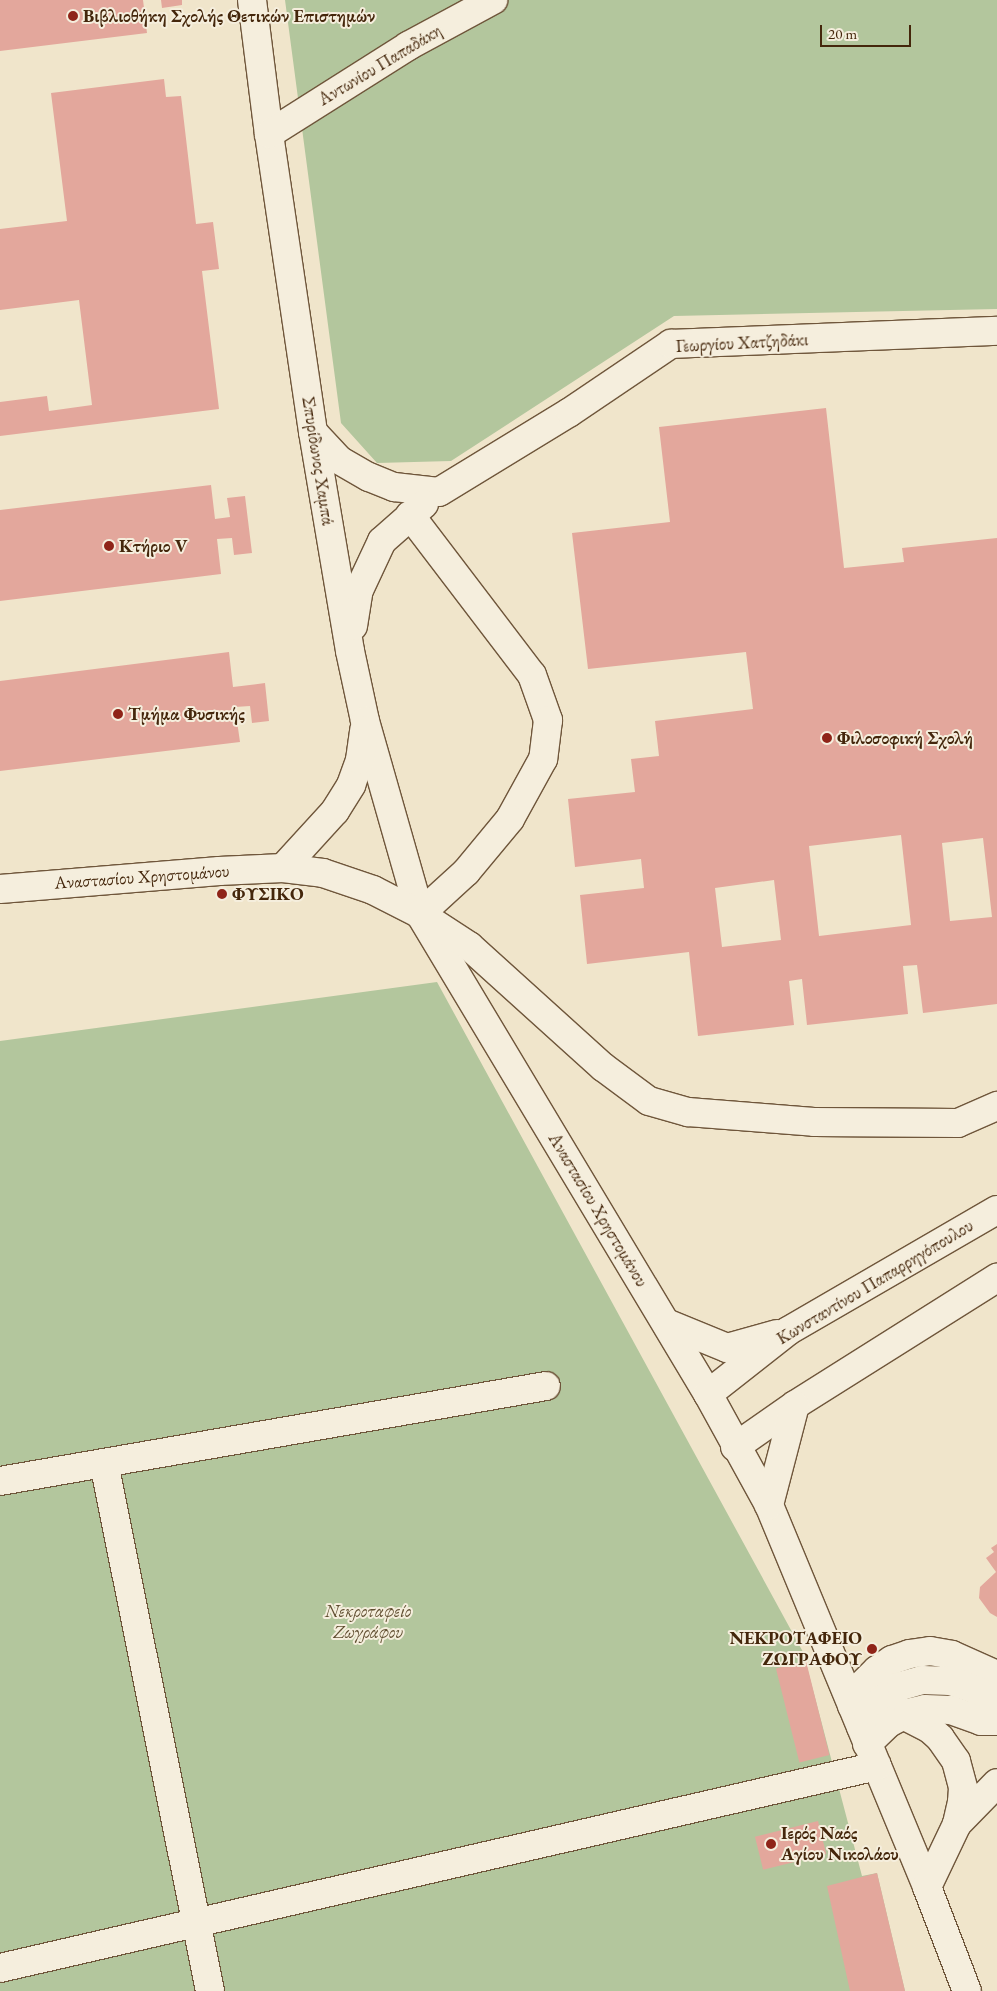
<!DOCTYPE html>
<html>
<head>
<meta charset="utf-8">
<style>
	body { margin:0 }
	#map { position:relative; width:997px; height:1991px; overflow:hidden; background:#f0e5cb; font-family:"EB Garamond",serif }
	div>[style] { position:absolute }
	.green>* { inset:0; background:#b3c69d }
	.building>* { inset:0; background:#e3a79c; transform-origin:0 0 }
	.roads { filter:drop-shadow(1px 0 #6f563b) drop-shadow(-1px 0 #6f563b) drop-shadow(0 1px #6f563b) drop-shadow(0 -1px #6f563b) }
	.minor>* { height:28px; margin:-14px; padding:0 14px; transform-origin:14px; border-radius:14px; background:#f5eedd }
	.dots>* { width:14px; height:14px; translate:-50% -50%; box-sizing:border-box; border:2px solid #f5eedd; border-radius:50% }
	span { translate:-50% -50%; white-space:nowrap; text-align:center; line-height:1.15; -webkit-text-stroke:4px #f5eedd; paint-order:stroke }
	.poi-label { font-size:18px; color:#44260b; font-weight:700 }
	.left { translate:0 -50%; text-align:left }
	.right { translate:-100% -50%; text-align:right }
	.street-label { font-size:18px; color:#44260b }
	.park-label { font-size:18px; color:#604e30; font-style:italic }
	.scale { position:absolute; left:820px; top:25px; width:91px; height:22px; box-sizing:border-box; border:2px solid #44260b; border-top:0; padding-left:6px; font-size:15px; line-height:18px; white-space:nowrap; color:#44260b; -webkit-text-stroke:4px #f5eedd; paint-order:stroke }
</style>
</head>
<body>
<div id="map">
	<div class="green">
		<div style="clip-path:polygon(285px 0,997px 0,997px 309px,674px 316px,451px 461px,377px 463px,341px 423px)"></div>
		<div style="clip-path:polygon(437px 982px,803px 1652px,862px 1876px,877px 1873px,905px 1991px,0 1991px,0 1041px)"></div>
	</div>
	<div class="building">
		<div style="clip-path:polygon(0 0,143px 0,147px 33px,0 51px)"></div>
		<div style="clip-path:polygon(161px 0,182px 0,182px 5px,162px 8px)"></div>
		<div style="clip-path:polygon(164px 79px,166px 97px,181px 96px,196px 224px,213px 222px,219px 269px,202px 271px,219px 409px,0 436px,0 402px,47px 396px,49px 411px,92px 405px,79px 300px,0 310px,0 229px,67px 221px,51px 93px)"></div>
		<div style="clip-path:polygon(evenodd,826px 408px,844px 568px,904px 562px,902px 548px,997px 538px,997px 1004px,923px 1013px,917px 965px,903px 966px,908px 1014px,807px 1025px,802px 979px,789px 981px,794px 1025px,698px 1036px,689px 952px,587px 964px,580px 895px,644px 888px,641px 859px,575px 867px,568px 799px,635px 792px,631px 759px,659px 756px,655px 721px,753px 709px,746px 652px,588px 669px,572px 533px,670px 522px,659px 427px,826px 408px,901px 835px,911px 925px,819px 936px,809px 846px,901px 835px,826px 408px,983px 838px,992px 917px,950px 921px,942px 843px,983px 838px,826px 408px,774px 880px,781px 940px,722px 947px,715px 888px,774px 880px)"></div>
		<div style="clip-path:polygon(211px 485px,215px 519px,230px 517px,227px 498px,245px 496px,252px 553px,234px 555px,232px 538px,217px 539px,221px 574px,0 601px,0 510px)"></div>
		<div style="clip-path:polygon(229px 652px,233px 687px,265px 683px,269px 721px,252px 723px,250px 706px,235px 707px,240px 742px,0 771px,0 681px)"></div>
		<div style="clip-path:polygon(997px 1544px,997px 1617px,990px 1613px,979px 1598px,980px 1587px,996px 1572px,986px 1558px,994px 1552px,991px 1548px)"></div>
		<div style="left:806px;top:1661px;width:97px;height:31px;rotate:76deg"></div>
		<div style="left:818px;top:1821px;width:34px;height:65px;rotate:76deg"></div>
		<div style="clip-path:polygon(877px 1873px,905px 1991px,850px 1991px,827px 1886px)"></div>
	</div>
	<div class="roads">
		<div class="minor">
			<div style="left:252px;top:0;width:135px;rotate:82.8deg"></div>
			<div style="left:269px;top:134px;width:301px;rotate:81.6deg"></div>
			<div style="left:313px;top:432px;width:222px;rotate:80.4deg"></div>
			<div style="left:350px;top:651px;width:72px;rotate:77.9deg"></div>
			<div style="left:365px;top:721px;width:201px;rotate:74.1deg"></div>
			<div style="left:420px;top:914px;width:560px;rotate:59.04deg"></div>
			<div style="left:708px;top:1394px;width:127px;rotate:61.2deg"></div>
			<div style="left:769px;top:1505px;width:413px;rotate:67.5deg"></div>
			<div style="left:927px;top:1887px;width:111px;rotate:69deg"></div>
			<div style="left:269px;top:134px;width:165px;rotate:-32.3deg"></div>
			<div style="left:408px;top:46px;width:97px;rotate:-28.4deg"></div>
			<div style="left:313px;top:432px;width:38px;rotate:47deg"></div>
			<div style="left:339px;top:460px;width:34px;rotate:30deg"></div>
			<div style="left:369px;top:477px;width:27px;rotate:22deg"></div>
			<div style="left:394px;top:487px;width:45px;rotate:6.3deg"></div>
			<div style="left:439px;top:492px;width:153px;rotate:-31.4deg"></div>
			<div style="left:570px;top:412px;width:122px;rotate:-34deg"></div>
			<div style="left:671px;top:344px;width:326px;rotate:-2.3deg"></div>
			<div style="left:410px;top:515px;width:201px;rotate:52.7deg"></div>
			<div style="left:532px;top:675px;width:48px;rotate:70.4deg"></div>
			<div style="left:548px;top:720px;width:39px;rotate:97deg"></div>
			<div style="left:543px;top:759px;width:68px;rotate:118.8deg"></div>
			<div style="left:510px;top:819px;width:69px;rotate:129.7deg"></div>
			<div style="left:466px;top:872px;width:62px;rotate:137.6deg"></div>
			<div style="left:353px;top:626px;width:36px;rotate:-81deg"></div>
			<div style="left:359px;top:590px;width:54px;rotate:-64.9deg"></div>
			<div style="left:382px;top:541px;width:56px;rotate:-41.4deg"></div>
			<div style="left:283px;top:868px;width:77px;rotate:-47.6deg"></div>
			<div style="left:335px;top:811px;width:31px;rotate:-58deg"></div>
			<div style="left:351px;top:785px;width:27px;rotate:-70deg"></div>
			<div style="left:360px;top:760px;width:30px;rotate:-82deg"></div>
			<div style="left:0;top:889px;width:220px;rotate:-4.7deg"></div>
			<div style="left:219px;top:871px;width:64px;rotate:-2.7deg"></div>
			<div style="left:283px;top:868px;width:40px;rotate:7.1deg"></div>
			<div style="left:323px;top:873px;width:53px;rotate:18.8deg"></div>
			<div style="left:373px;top:890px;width:53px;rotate:27.1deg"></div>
			<div style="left:420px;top:914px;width:59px;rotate:33.1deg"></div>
			<div style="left:469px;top:946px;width:181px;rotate:42.1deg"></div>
			<div style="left:603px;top:1067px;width:57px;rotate:36.5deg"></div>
			<div style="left:649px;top:1101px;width:41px;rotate:15.8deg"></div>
			<div style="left:688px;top:1112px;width:126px;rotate:4.5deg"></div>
			<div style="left:814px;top:1122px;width:144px;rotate:0.4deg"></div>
			<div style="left:958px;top:1123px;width:43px;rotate:-23.6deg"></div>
			<div style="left:666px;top:1323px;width:66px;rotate:22.3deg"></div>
			<div style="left:727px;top:1348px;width:52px;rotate:-15.6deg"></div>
			<div style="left:708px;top:1394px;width:102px;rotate:-38.2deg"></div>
			<div style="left:788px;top:1331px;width:241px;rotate:-30.1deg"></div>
			<div style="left:735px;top:1447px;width:73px;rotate:-35deg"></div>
			<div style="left:795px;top:1405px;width:239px;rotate:-32.2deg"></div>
			<div style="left:104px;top:1463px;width:539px;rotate:78.65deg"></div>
			<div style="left:0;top:1481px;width:554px;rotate:-9.87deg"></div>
			<div style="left:769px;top:1505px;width:103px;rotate:-75.4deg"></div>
			<div style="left:852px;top:1706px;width:23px;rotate:-65deg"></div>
			<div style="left:862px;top:1685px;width:21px;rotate:-45deg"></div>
			<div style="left:877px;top:1670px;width:18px;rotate:-34deg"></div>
			<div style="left:892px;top:1660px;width:18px;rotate:-19deg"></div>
			<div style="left:909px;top:1654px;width:21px;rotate:-8deg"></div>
			<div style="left:930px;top:1651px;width:22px;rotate:10deg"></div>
			<div style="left:952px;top:1655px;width:49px;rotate:24deg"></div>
			<div style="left:903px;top:1715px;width:29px;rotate:27deg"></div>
			<div style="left:929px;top:1728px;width:15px;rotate:42deg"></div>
			<div style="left:940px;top:1738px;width:28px;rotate:55deg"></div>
			<div style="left:956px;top:1761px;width:28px;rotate:75deg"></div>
			<div style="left:963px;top:1788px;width:14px;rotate:94deg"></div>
			<div style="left:962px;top:1802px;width:23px;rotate:103deg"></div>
			<div style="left:861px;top:1727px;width:16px;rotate:-63deg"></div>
			<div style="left:868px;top:1713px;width:21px;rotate:-45deg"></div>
			<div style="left:883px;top:1698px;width:22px;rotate:-34deg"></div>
			<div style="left:901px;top:1686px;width:22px;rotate:-16deg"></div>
			<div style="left:922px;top:1680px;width:28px;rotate:2deg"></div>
			<div style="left:950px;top:1681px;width:20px;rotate:18deg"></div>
			<div style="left:969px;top:1687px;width:31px;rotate:25deg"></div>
			<div style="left:867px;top:1744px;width:30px;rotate:-44deg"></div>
			<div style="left:889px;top:1723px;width:21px;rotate:-28deg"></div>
			<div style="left:908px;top:1713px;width:17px;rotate:-13deg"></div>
			<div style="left:925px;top:1709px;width:26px;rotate:2deg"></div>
			<div style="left:951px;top:1710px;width:32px;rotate:20deg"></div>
			<div style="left:981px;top:1721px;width:16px"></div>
			<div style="left:927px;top:1887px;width:70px;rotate:-64.5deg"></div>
			<div style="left:957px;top:1824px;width:57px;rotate:-45.7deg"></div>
			<div style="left:0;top:1968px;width:900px;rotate:-12.97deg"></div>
		</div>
	</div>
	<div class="dots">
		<div style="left:73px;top:16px;background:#8f2418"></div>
		<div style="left:109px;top:546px;background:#8f2418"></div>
		<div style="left:118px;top:714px;background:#8f2418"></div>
		<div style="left:827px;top:738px;background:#8f2418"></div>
		<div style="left:222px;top:894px;background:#8f2418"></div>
		<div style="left:872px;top:1649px;background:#8f2418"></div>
		<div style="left:771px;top:1844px;background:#8f2418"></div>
	</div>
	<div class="poi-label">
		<span class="left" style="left:83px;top:16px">Βιβλιοθήκη Σχολής Θετικών Επιστημών</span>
		<span class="left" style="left:119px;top:546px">Κτήριο V</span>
		<span class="left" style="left:128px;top:714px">Τμήμα Φυσικής</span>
		<span class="left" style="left:837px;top:738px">Φιλοσοφική Σχολή</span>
		<span class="left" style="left:232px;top:894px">ΦΥΣΙΚΟ</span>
		<span class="right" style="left:862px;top:1649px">ΝΕΚΡΟΤΑΦΕΙΟ<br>ΖΩΓΡΑΦΟΥ</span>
		<span class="left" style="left:781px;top:1844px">Ιερός Ναός<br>Αγίου Νικολάου</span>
	</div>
	<div class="street-label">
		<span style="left:380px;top:65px;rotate:-31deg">Αντωνίου Παπαδάκη</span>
		<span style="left:742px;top:343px;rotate:-3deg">Γεωργίου Χατζηδάκι</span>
		<span style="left:318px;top:461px;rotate:81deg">Σπυρίδωνος Χαμπά</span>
		<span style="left:142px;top:877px;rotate:-4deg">Αναστασίου Χρηστομάνου</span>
		<span style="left:598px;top:1210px;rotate:59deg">Αναστασίου Χρηστομάνου</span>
		<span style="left:875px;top:1282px;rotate:-31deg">Κωνσταντίνου Παπαρρηγόπουλου</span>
	</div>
	<div class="park-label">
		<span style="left:368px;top:1622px">Νεκροταφείο<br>Ζωγράφου</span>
	</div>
	<div class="scale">20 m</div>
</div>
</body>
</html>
